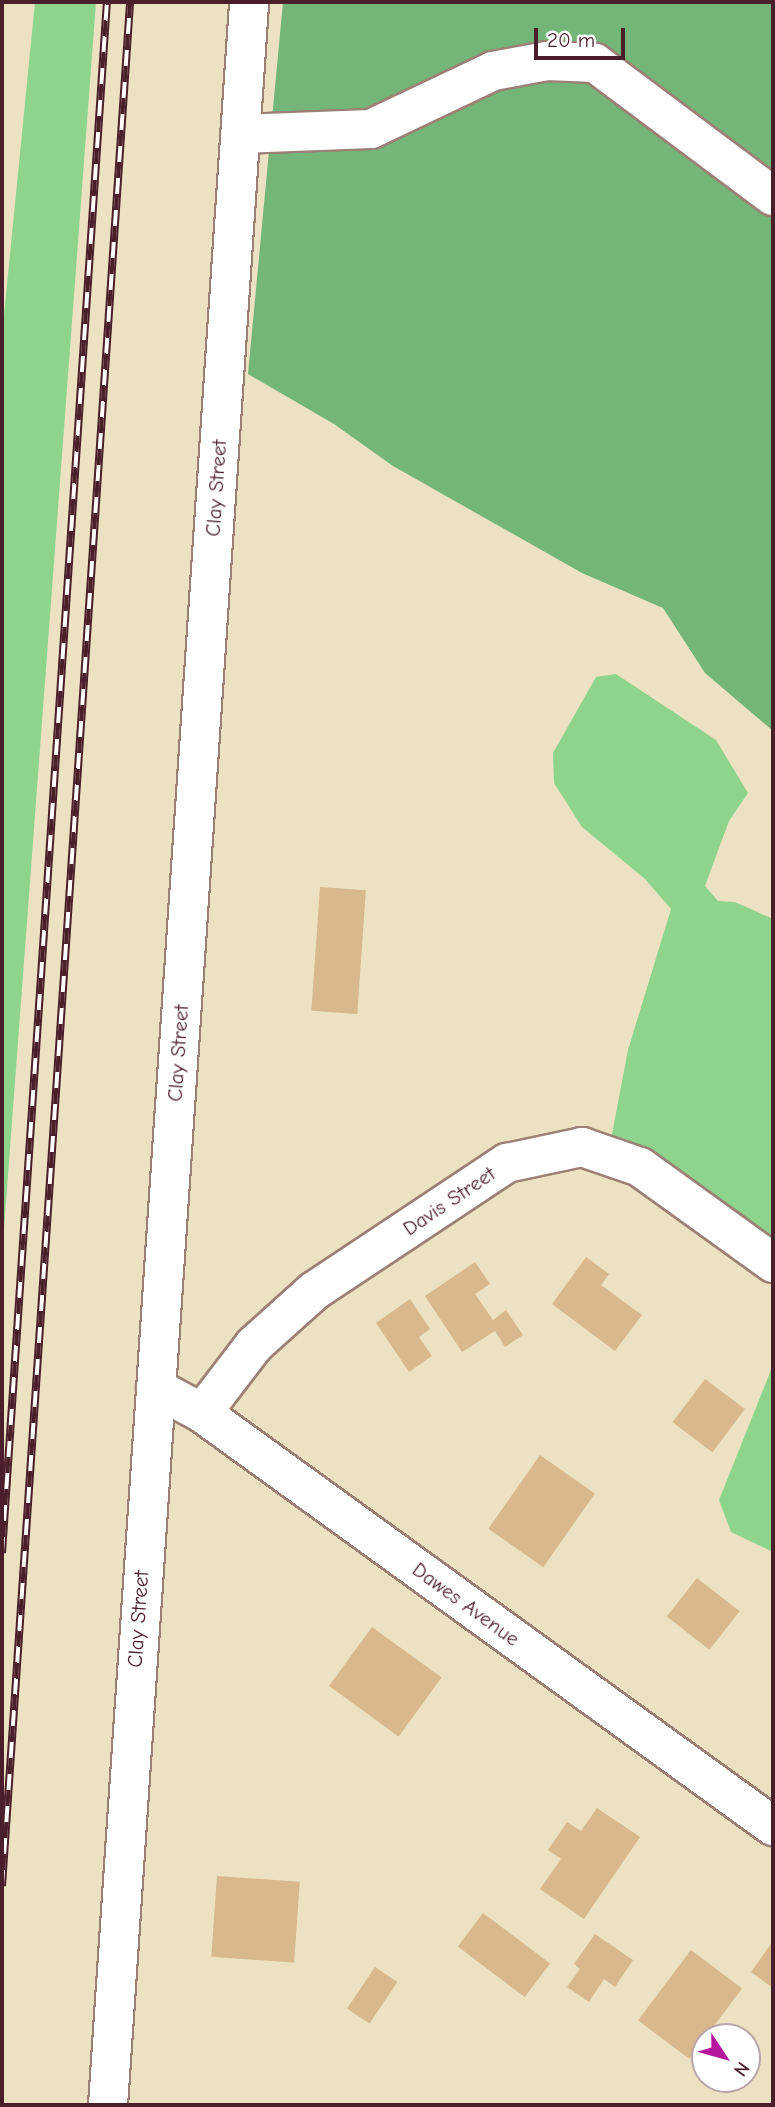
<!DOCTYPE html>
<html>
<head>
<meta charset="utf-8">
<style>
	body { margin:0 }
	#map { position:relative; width:775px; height:2107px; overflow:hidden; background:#ece2c1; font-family:"Comic Neue",sans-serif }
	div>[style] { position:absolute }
	.green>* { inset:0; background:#8fd48d }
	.forest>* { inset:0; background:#73b678 }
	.building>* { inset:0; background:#d8b88c; transform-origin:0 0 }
	.roads { filter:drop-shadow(2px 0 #9b8076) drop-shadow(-2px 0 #9b8076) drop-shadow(0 2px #9b8076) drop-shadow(0 -2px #9b8076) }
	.minor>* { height:38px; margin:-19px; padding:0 19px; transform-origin:19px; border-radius:19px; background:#fff }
	.rail>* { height:8px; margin-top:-4px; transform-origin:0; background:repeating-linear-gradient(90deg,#fff 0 16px,#4a1f2b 0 32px); box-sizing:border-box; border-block:2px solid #4a1f2b }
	span { translate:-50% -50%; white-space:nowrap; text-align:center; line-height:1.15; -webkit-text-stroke:7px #fff; paint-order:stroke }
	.street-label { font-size:21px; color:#4a1f2b }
	.frame { position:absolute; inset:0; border:4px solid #4a1f2b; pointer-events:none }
	.north { position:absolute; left:691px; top:2023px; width:70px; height:70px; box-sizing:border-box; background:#fff; border:2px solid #b7a5aa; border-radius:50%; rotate:126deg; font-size:19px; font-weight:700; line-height:28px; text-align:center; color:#4a1f2b }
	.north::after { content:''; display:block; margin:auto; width:24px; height:32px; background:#b5179e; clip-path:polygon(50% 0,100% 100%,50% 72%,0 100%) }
	.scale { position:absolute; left:534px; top:28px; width:91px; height:32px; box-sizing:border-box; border:4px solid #4a1f2b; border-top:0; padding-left:9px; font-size:21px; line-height:24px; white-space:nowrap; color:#4a1f2b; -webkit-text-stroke:5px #fff; paint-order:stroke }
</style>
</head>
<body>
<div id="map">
	<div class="green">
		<div style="clip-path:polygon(35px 2px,96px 2px,2px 1255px,2px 335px)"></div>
		<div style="clip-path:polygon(616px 674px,716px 740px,748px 793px,729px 821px,705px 886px,718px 901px,735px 902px,773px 919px,773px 1258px,609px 1150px,628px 1050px,671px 909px,645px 879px,582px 827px,554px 783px,553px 753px,596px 677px)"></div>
		<div style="clip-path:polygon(773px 1365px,773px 1552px,731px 1532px,719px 1500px)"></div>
	</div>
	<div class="forest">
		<div style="clip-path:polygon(283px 2px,773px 2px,773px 731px,705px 673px,663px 608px,582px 573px,393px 466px,334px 424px,248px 374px)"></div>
	</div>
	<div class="building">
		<div style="left:320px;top:887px;width:46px;height:124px;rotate:4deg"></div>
		<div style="clip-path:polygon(586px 1257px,609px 1274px,601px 1285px,642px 1315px,615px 1351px,552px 1304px)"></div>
		<div style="clip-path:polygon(475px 1262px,490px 1284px,475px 1294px,493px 1320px,506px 1310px,523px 1335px,505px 1347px,495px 1331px,462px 1352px,425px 1296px)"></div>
		<div style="clip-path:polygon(410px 1299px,430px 1329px,419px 1337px,432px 1356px,409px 1372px,376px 1323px)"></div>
		<div style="left:705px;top:1379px;width:50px;height:54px;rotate:37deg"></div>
		<div style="left:540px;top:1455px;width:67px;height:90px;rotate:35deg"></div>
		<div style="left:697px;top:1578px;width:54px;height:49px;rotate:38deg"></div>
		<div style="left:372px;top:1627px;width:86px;height:73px;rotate:36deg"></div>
		<div style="clip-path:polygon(597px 1808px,640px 1837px,584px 1919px,540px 1889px,561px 1859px,548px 1850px,567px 1822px,581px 1831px)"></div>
		<div style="left:217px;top:1876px;width:83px;height:81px;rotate:4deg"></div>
		<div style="left:483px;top:1913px;width:84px;height:42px;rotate:37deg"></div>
		<div style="clip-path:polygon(595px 1934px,633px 1960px,615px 1987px,604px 1979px,589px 2002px,567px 1987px,580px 1969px,574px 1964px)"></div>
		<div style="clip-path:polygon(773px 1941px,773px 1988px,751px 1972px)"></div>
		<div style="left:691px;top:1950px;width:64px;height:88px;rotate:37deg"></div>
		<div style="left:375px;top:1967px;width:27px;height:50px;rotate:34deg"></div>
	</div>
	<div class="roads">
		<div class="minor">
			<div style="left:240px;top:134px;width:131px;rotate:-2.2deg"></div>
			<div style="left:371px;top:129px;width:135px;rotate:-25.4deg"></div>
			<div style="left:493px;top:71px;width:55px;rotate:-10.5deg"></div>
			<div style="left:547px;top:61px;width:48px;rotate:2.4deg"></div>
			<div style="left:595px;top:63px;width:222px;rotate:36.8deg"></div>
			<div style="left:156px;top:1388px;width:52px;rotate:28.5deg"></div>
			<div style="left:202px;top:1413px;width:705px;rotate:35.88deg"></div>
			<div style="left:202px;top:1413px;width:86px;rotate:-52.6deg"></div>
			<div style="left:254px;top:1345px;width:81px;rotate:-42deg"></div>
			<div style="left:314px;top:1291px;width:232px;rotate:-33.6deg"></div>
			<div style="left:507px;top:1163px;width:77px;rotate:-12deg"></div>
			<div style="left:582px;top:1147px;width:61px;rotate:19deg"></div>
			<div style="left:640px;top:1167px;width:164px;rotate:35.8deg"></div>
			<div style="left:108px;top:2105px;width:2108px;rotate:-86.16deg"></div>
		</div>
	</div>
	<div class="rail">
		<div style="left:2px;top:1553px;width:1555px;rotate:-86.13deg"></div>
		<div style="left:2px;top:1886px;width:1888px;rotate:-86.11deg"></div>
	</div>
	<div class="street-label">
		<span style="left:216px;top:488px;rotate:-86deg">Clay Street</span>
		<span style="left:178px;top:1053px;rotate:-86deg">Clay Street</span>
		<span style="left:449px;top:1201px;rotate:-34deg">Davis Street</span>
		<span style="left:466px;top:1604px;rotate:36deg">Dawes Avenue</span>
		<span style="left:138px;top:1619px;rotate:-86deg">Clay Street</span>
	</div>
	<div class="frame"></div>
	<div class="north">N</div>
	<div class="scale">20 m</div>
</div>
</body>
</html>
